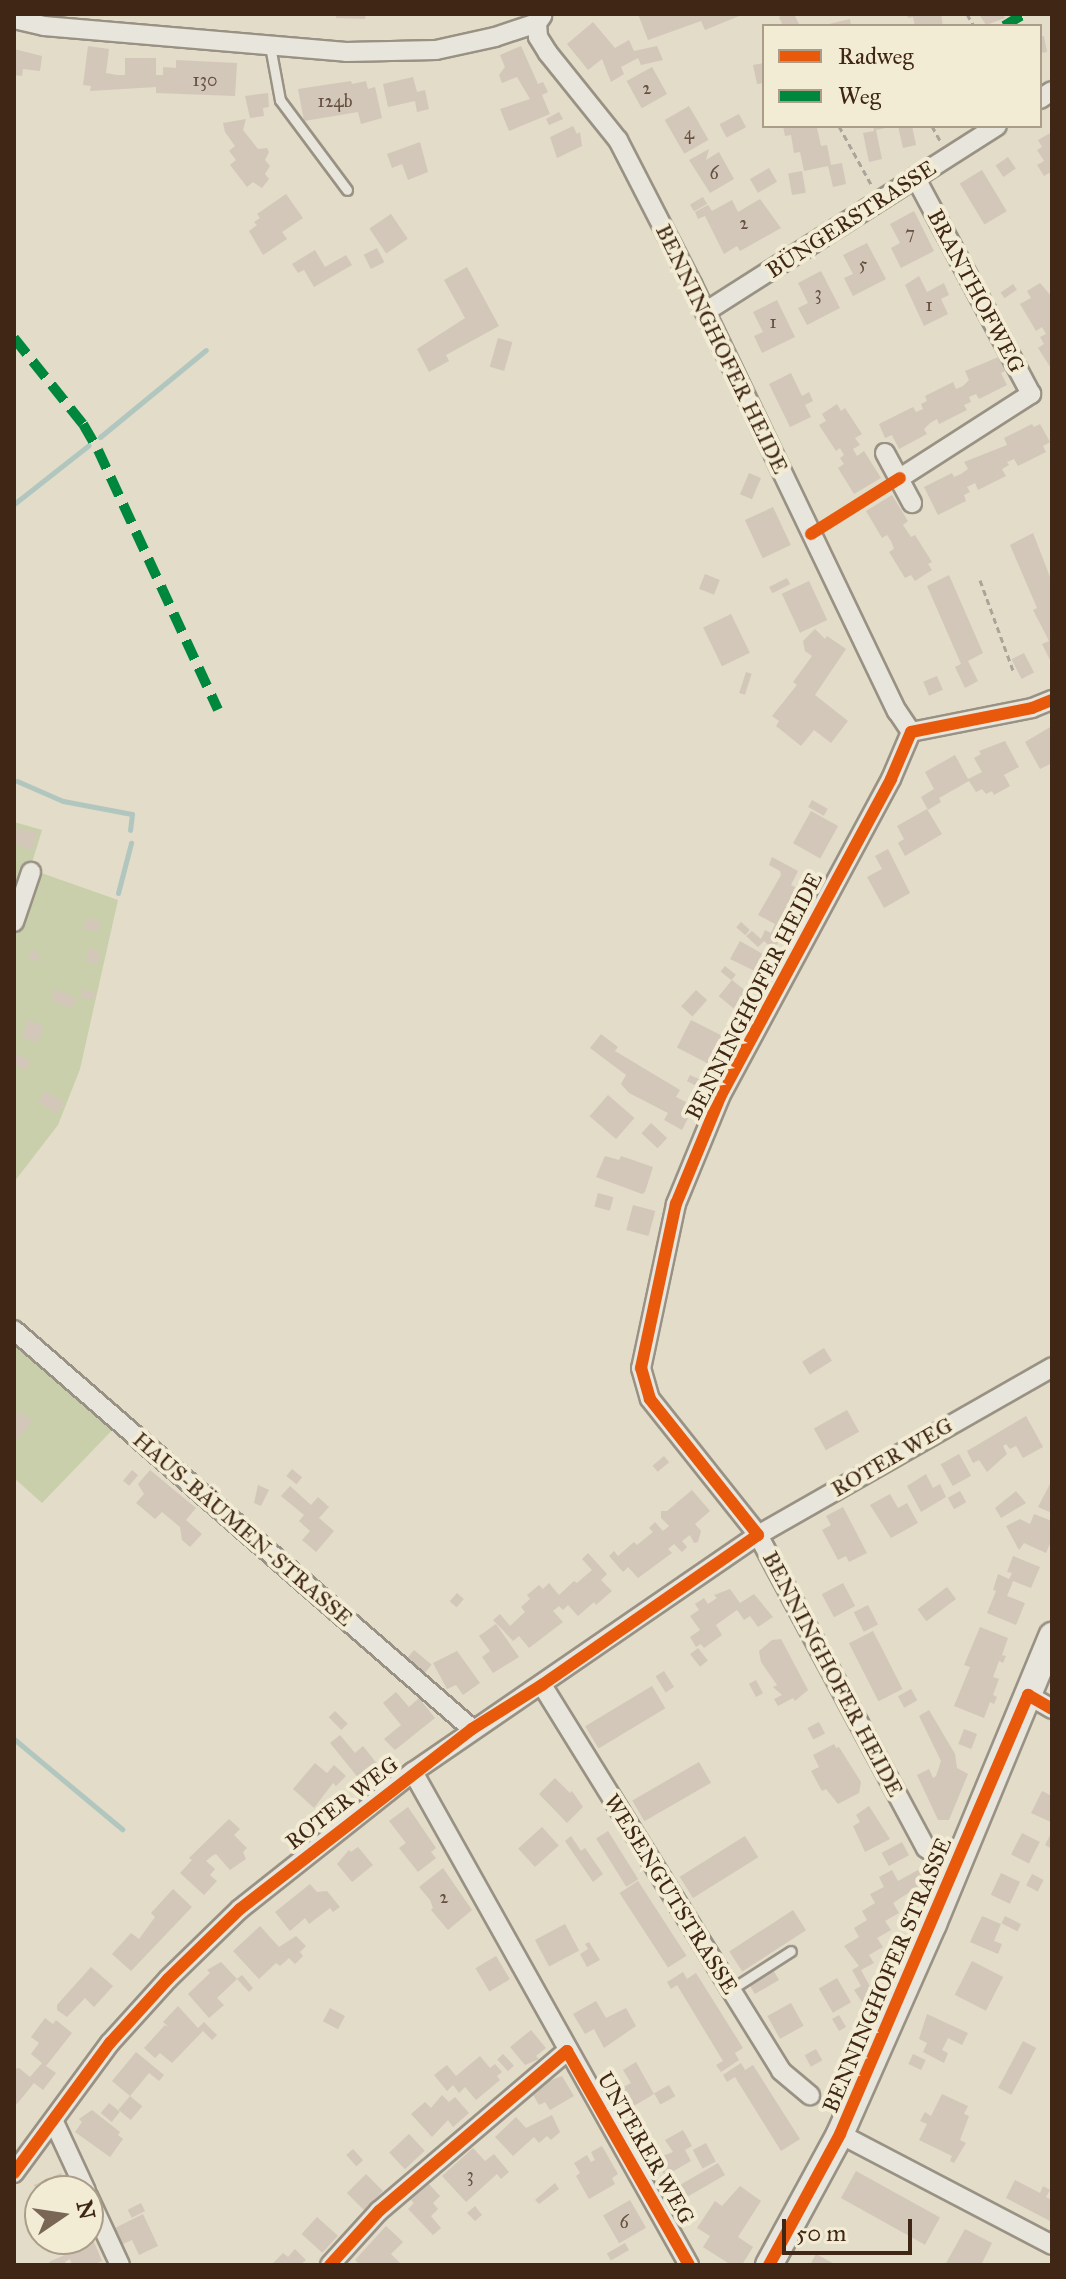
<!DOCTYPE html>
<html>
<head>
<meta charset="utf-8">
<style>
	body { margin:0 }
	#map { position:relative; width:1066px; height:2279px; overflow:hidden; background:#e2dcc8; font-family:"IM FELL Great Primer",serif }
	div>[style] { position:absolute }
	.green>* { inset:0; background:#c9cfab }
	.stream>* { height:5px; margin:-2.5px; padding:0 2.5px; transform-origin:2.5px; border-radius:2.5px; background:#b1c6bf }
	.building>* { inset:0; background:#d3c7ba; transform-origin:0 0 }
	.path>* { height:3px; margin-top:-1.5px; transform-origin:0; background:repeating-linear-gradient(90deg,#aaa59b 0 6px,transparent 0 10px) }
	.roads { filter:drop-shadow(2px 0 #999284) drop-shadow(-2px 0 #999284) drop-shadow(0 2px #999284) drop-shadow(0 -2px #999284) }
	.lane>* { height:9px; margin:-4.5px; padding:0 4.5px; transform-origin:4.5px; border-radius:4.5px; background:#e8e5dc }
	.street>* { height:18px; margin:-9px; padding:0 9px; transform-origin:9px; border-radius:9px; background:#e8e5dc }
	.secondary>* { height:26px; margin:-13px; padding:0 13px; transform-origin:13px; border-radius:13px; background:#e8e5dc }
	.quiet>* { height:10px; margin-top:-5px; transform-origin:0; background:repeating-linear-gradient(90deg,#00873e 0 20px,transparent 0 30px) }
	.cycleway>* { height:12px; margin:-6px; padding:0 6px; transform-origin:6px; border-radius:6px; background:#e8590c }
	span { translate:-50% -50%; white-space:nowrap; text-align:center; line-height:1.15; -webkit-text-stroke:8px #f3ecd5; paint-order:stroke }
	.number-label { font-size:18px; color:#66503f }
	.number-label span { -webkit-text-stroke-width:0 }
	.street-label { font-size:22px; color:#402715 }
	.frame { position:absolute; inset:0; border:16px solid #402715; pointer-events:none }
	.legend { position:absolute; left:762px; top:24px; width:280px; height:104px; box-sizing:border-box; background:#f3ecd5; border:2px solid #ab9d88; margin:0; padding:10px 14px; list-style:none; font-size:24px; color:#402715 }
	.legend li { display:flex; align-items:center; gap:16px; height:40px }
	.legend b { width:40px; border:2px solid #ab9d88 }
	.north { position:absolute; left:24px; top:2175px; width:80px; height:80px; box-sizing:border-box; background:#f3ecd5; border:2px solid #ab9d88; border-radius:50%; rotate:77deg; font-size:22px; font-weight:700; line-height:32px; text-align:center; color:#402715 }
	.north::after { content:''; display:block; margin:auto; width:28px; height:36px; background:#796654; clip-path:polygon(50% 0,100% 100%,50% 72%,0 100%) }
	.scale { position:absolute; left:782px; top:2219px; width:130px; height:36px; box-sizing:border-box; border:4px solid #402715; border-top:0; padding-left:10px; font-size:24px; line-height:28px; white-space:nowrap; color:#402715; -webkit-text-stroke:6px #f3ecd5; paint-order:stroke }
</style>
</head>
<body>
<div id="map">
	<div class="green">
		<div style="clip-path:polygon(14px 822px,42px 830px,30px 869px,118px 900px,80px 1069px,58px 1125px,14px 1182px)"></div>
		<div style="clip-path:polygon(14px 1342px,118px 1424px,42px 1503px,14px 1478px)"></div>
	</div>
	<div class="stream">
		<div style="left:100px;top:437px;width:137px;rotate:-39.4deg"></div>
		<div style="left:14px;top:504px;width:95px;rotate:-38.2deg"></div>
		<div style="left:17px;top:781px;width:50px;rotate:23.5deg"></div>
		<div style="left:63px;top:801px;width:70px;rotate:10.7deg"></div>
		<div style="left:132px;top:814px;width:16px;rotate:97deg"></div>
		<div style="left:118px;top:893px;width:52px;rotate:-75.4deg"></div>
		<div style="left:14px;top:1739px;width:141px;rotate:39.8deg"></div>
	</div>
	<div class="building">
		<div style="clip-path:polygon(336px 14px,366px 14px,365px 19px,336px 18px)"></div>
		<div style="clip-path:polygon(638px 14px,744px 14px,705px 30px,701px 21px,648px 40px)"></div>
		<div style="clip-path:polygon(785px 14px,794px 14px,800px 26px,783px 26px,779px 17px)"></div>
		<div style="clip-path:polygon(907px 14px,941px 14px,943px 26px,915px 26px,913px 17px,908px 18px)"></div>
		<div style="clip-path:polygon(979px 14px,1003px 14px,1005px 18px,986px 25px)"></div>
		<div style="clip-path:polygon(850px 19px,851px 26px,825px 26px,825px 25px)"></div>
		<div style="clip-path:polygon(593px 22px,615px 48px,629px 40px,634px 51px,657px 46px,663px 60px,641px 65px,638px 58px,621px 67px,624px 74px,611px 82px,602px 59px,588px 70px,567px 44px)"></div>
		<div style="clip-path:polygon(1044px 36px,1047px 52px,1040px 53px,1040px 37px)"></div>
		<div style="clip-path:polygon(88px 46px,109px 49px,106px 73px,117px 75px,125px 75px,125px 58px,156px 58px,156px 75px,163px 75px,163px 67px,176px 68px,176px 60px,237px 63px,235px 96px,156px 93px,156px 87px,90px 91px,91px 86px,83px 85px)"></div>
		<div style="clip-path:polygon(521px 46px,538px 84px,543px 82px,548px 92px,542px 95px,550px 114px,509px 131px,500px 109px,530px 99px,517px 77px,502px 83px,499px 75px,505px 67px,500px 55px)"></div>
		<div style="clip-path:polygon(14px 49px,42px 56px,40px 71px,23px 69px,22px 76px,14px 75px)"></div>
		<div style="clip-path:polygon(764px 63px,764px 83px,757px 84px,753px 65px)"></div>
		<div style="left:652px;top:67px;width:31px;height:29px;rotate:61deg"></div>
		<div style="clip-path:polygon(413px 77px,417px 92px,425px 90px,429px 109px,417px 112px,415px 101px,388px 107px,383px 84px)"></div>
		<div style="clip-path:polygon(351px 81px,352px 84px,366px 81px,368px 89px,375px 87px,382px 118px,361px 124px,358px 112px,304px 121px,298px 89px)"></div>
		<div style="clip-path:polygon(268px 93px,269px 107px,263px 108px,264px 116px,250px 118px,245px 96px)"></div>
		<div style="left:689px;top:106px;width:39px;height:28px;rotate:60deg"></div>
		<div style="clip-path:polygon(559px 112px,563px 119px,549px 125px,546px 119px)"></div>
		<div style="left:739px;top:114px;width:15px;height:22px;rotate:62deg"></div>
		<div style="clip-path:polygon(246px 119px,243px 130px,258px 149px,267px 148px,269px 152px,265px 160px,270px 166px,265px 174px,269px 179px,262px 188px,253px 182px,247px 187px,230px 165px,236px 160px,229px 151px,235px 146px,225px 132px,223px 123px)"></div>
		<div style="clip-path:polygon(573px 126px,577px 134px,580px 132px,582px 146px,557px 158px,550px 137px)"></div>
		<div style="clip-path:polygon(783px 126px,817px 128px,821px 146px,827px 145px,831px 165px,842px 163px,846px 184px,833px 187px,828px 166px,804px 171px,800px 152px,794px 153px,791px 135px,785px 136px)"></div>
		<div style="clip-path:polygon(873px 126px,890px 127px,876px 130px,882px 159px,869px 162px,863px 133px,874px 131px)"></div>
		<div style="clip-path:polygon(898px 126px,912px 126px,916px 145px,903px 148px)"></div>
		<div style="clip-path:polygon(1052px 132px,1052px 178px,1049px 173px,1044px 176px,1037px 165px,1044px 161px,1037px 150px,1042px 147px,1038px 140px)"></div>
		<div style="clip-path:polygon(420px 142px,428px 172px,408px 180px,402px 164px,392px 168px,387px 154px)"></div>
		<div style="clip-path:polygon(709px 149px,706px 160px,719px 152px,734px 179px,710px 193px,689px 160px)"></div>
		<div style="left:1008px;top:157px;width:14px;height:15px;rotate:56deg"></div>
		<div style="left:769px;top:168px;width:16px;height:22px;rotate:60deg"></div>
		<div style="left:982px;top:170px;width:48px;height:26px;rotate:59deg"></div>
		<div style="left:802px;top:171px;width:22px;height:14px;rotate:80deg"></div>
		<div style="clip-path:polygon(286px 194px,303px 218px,282px 232px,287px 239px,263px 255px,249px 231px,257px 225px,254px 222px,260px 218px,257px 214px)"></div>
		<div style="left:703px;top:197px;width:8px;height:15px;rotate:60deg"></div>
		<div style="clip-path:polygon(760px 199px,781px 228px,740px 251px,737px 246px,724px 254px,705px 216px,698px 219px,695px 212px,708px 205px,712px 211px,732px 200px,738px 212px)"></div>
		<div style="clip-path:polygon(914px 211px,934px 251px,901px 268px,891px 248px,900px 243px,890px 224px)"></div>
		<div style="left:391px;top:214px;width:30px;height:26px;rotate:56deg"></div>
		<div style="clip-path:polygon(867px 243px,886px 279px,853px 296px,844px 278px,853px 274px,843px 255px)"></div>
		<div style="left:377px;top:248px;width:16px;height:15px;rotate:63deg"></div>
		<div style="clip-path:polygon(315px 250px,325px 267px,346px 255px,352px 265px,314px 287px,304px 270px,298px 273px,292px 264px)"></div>
		<div style="clip-path:polygon(467px 267px,499px 326px,446px 355px,449px 361px,429px 372px,417px 349px,465px 318px,444px 280px)"></div>
		<div style="clip-path:polygon(821px 271px,840px 308px,807px 325px,798px 308px,808px 303px,798px 283px)"></div>
		<div style="clip-path:polygon(919px 276px,927px 292px,944px 283px,949px 295px,941px 299px,948px 314px,924px 326px,905px 285px)"></div>
		<div style="clip-path:polygon(1040px 283px,1052px 297px,1052px 370px,1038px 348px,1044px 344px,1040px 337px,1046px 334px,1042px 327px,1036px 331px,1020px 304px,1031px 298px,1027px 291px)"></div>
		<div style="left:1013px;top:284px;width:7px;height:15px;rotate:56deg"></div>
		<div style="clip-path:polygon(777px 300px,795px 337px,762px 353px,754px 336px,763px 332px,753px 312px)"></div>
		<div style="left:498px;top:338px;width:15px;height:30px;rotate:16deg"></div>
		<div style="clip-path:polygon(1001px 356px,1007px 370px,1001px 373px,1007px 385px,979px 399px,976px 394px,969px 397px,971px 402px,964px 405px,967px 410px,939px 424px,937px 419px,930px 423px,924px 429px,927px 434px,899px 449px,892px 435px,885px 438px,879px 424px,913px 407px,916px 412px,923px 409px,921px 404px,927px 401px,925px 396px,953px 382px,956px 389px,963px 386px,969px 380px,965px 371px)"></div>
		<div style="clip-path:polygon(791px 373px,802px 396px,809px 392px,813px 401px,805px 405px,811px 417px,790px 427px,769px 384px)"></div>
		<div style="clip-path:polygon(837px 404px,841px 411px,845px 408px,862px 434px,855px 438px,860px 445px,853px 449px,857px 456px,864px 451px,881px 478px,854px 494px,838px 468px,844px 464px,840px 458px,844px 455px,840px 448px,836px 451px,819px 425px,826px 421px,822px 414px)"></div>
		<div style="clip-path:polygon(1032px 424px,1034px 427px,1040px 424px,1050px 442px,1043px 446px,1046px 452px,1018px 466px,1014px 459px,1007px 462px,1009px 465px,1002px 469px,1006px 476px,978px 490px,975px 483px,967px 487px,970px 492px,964px 495px,966px 501px,938px 515px,924px 487px,952px 473px,954px 477px,961px 474px,968px 469px,964px 462px,1007px 445px,1004px 438px)"></div>
		<div style="left:749px;top:473px;width:13px;height:23px;rotate:23deg"></div>
		<div style="clip-path:polygon(892px 495px,908px 521px,903px 525px,911px 537px,915px 535px,932px 562px,928px 564px,932px 570px,915px 581px,911px 575px,905px 578px,889px 552px,894px 549px,891px 541px,887px 535px,882px 538px,866px 511px)"></div>
		<div style="left:773px;top:507px;width:42px;height:31px;rotate:65deg"></div>
		<div style="clip-path:polygon(1033px 533px,1052px 582px,1052px 664px,1042px 644px,1049px 641px,1033px 610px,1037px 608px,1010px 545px)"></div>
		<div style="left:705px;top:574px;width:16px;height:16px;rotate:22deg"></div>
		<div style="clip-path:polygon(949px 575px,983px 653px,968px 661px,978px 681px,965px 688px,955px 667px,961px 664px,927px 586px)"></div>
		<div style="left:787px;top:578px;width:7px;height:20px;rotate:63deg"></div>
		<div style="left:809px;top:581px;width:43px;height:30px;rotate:65deg"></div>
		<div style="left:731px;top:614px;width:43px;height:31px;rotate:64deg"></div>
		<div style="clip-path:polygon(815px 629px,825px 639px,827px 636px,846px 649px,815px 695px,848px 721px,831px 743px,814px 730px,801px 746px,776px 726px,779px 721px,772px 716px,797px 685px,793px 682px,812px 656px,805px 651px,803px 641px)"></div>
		<div style="left:1024px;top:653px;width:22px;height:14px;rotate:63deg"></div>
		<div style="left:746px;top:672px;width:6px;height:22px;rotate:18deg"></div>
		<div style="left:937px;top:676px;width:15px;height:15px;rotate:67deg"></div>
		<div style="clip-path:polygon(1052px 726px,1052px 763px,1040px 769px,1025px 742px)"></div>
		<div style="clip-path:polygon(1005px 741px,1019px 767px,1004px 775px,1010px 786px,994px 795px,992px 791px,986px 794px,982px 789px,976px 792px,969px 781px,939px 798px,941px 802px,928px 810px,921px 797px,934px 789px,925px 772px,955px 755px,968px 779px,982px 772px,974px 758px,981px 754px,979px 751px)"></div>
		<div style="left:812px;top:800px;width:18px;height:8px;rotate:29deg"></div>
		<div style="clip-path:polygon(927px 809px,942px 834px,905px 856px,898px 843px,904px 839px,897px 826px)"></div>
		<div style="left:811px;top:811px;width:31px;height:37px;rotate:29deg"></div>
		<div style="clip-path:polygon(14px 828px,37px 832px,32px 850px,14px 844px)"></div>
		<div style="clip-path:polygon(888px 849px,910px 893px,884px 908px,867px 877px,882px 869px,875px 856px)"></div>
		<div style="clip-path:polygon(772px 857px,798px 871px,791px 885px,804px 891px,774px 950px,764px 941px,758px 947px,746px 936px,752px 931px,761px 939px,765px 930px,771px 933px,775px 924px,758px 915px,781px 875px,780px 871px,769px 865px)"></div>
		<div style="left:87px;top:918px;width:14px;height:11px;rotate:17deg"></div>
		<div style="left:741px;top:922px;width:12px;height:7px;rotate:42deg"></div>
		<div style="clip-path:polygon(740px 941px,773px 960px,766px 972px,771px 975px,769px 978px,730px 959px)"></div>
		<div style="left:88px;top:949px;width:12px;height:13px;rotate:9deg"></div>
		<div style="left:32px;top:950px;width:9px;height:9px;rotate:21deg"></div>
		<div style="left:725px;top:966px;width:14px;height:7px;rotate:39deg"></div>
		<div style="left:732px;top:980px;width:22px;height:21px;rotate:39deg"></div>
		<div style="clip-path:polygon(55px 989px,77px 998px,75px 1003px,70px 1008px,51px 1000px)"></div>
		<div style="clip-path:polygon(82px 989px,95px 993px,92px 1001px,80px 996px)"></div>
		<div style="left:696px;top:990px;width:15px;height:22px;rotate:42deg"></div>
		<div style="left:28px;top:1020px;width:17px;height:18px;rotate:21deg"></div>
		<div style="left:691px;top:1020px;width:42px;height:31px;rotate:27deg"></div>
		<div style="clip-path:polygon(601px 1034px,618px 1047px,615px 1051px,680px 1090px,676px 1097px,694px 1106px,682px 1130px,664px 1120px,668px 1113px,629px 1093px,621px 1084px,626px 1075px,590px 1048px)"></div>
		<div style="clip-path:polygon(15px 1053px,30px 1061px,26px 1070px,14px 1064px)"></div>
		<div style="clip-path:polygon(690px 1075px,703px 1081px,700px 1088px,687px 1081px)"></div>
		<div style="left:45px;top:1091px;width:22px;height:13px;rotate:30deg"></div>
		<div style="left:608px;top:1095px;width:35px;height:28px;rotate:41deg"></div>
		<div style="left:651px;top:1123px;width:22px;height:14px;rotate:43deg"></div>
		<div style="clip-path:polygon(605px 1156px,619px 1160px,621px 1156px,653px 1167px,645px 1192px,642px 1194px,596px 1177px)"></div>
		<div style="left:598px;top:1193px;width:16px;height:14px;rotate:15deg"></div>
		<div style="left:633px;top:1205px;width:23px;height:26px;rotate:15deg"></div>
		<div style="left:824px;top:1348px;width:15px;height:26px;rotate:58deg"></div>
		<div style="left:847px;top:1410px;width:25px;height:38px;rotate:61deg"></div>
		<div style="clip-path:polygon(20px 1411px,32px 1422px,14px 1443px,14px 1418px)"></div>
		<div style="clip-path:polygon(1026px 1416px,1043px 1447px,1023px 1458px,1016px 1446px,1010px 1449px,1006px 1444px,1003px 1446px,1007px 1454px,987px 1472px,979px 1460px,973px 1463px,967px 1451px)"></div>
		<div style="left:959px;top:1454px;width:25px;height:21px;rotate:61deg"></div>
		<div style="left:664px;top:1456px;width:8px;height:15px;rotate:50deg"></div>
		<div style="left:292px;top:1469px;width:13px;height:9px;rotate:39deg"></div>
		<div style="left:132px;top:1470px;width:8px;height:14px;rotate:40deg"></div>
		<div style="clip-path:polygon(150px 1470px,196px 1508px,186px 1520px,202px 1534px,190px 1547px,182px 1540px,180px 1527px,162px 1512px,155px 1519px,136px 1503px,144px 1494px,138px 1484px)"></div>
		<div style="clip-path:polygon(926px 1474px,933px 1488px,940px 1484px,946px 1497px,921px 1512px,907px 1486px)"></div>
		<div style="clip-path:polygon(1052px 1480px,1052px 1513px,1038px 1507px)"></div>
		<div style="clip-path:polygon(258px 1485px,269px 1490px,261px 1506px,254px 1503px)"></div>
		<div style="clip-path:polygon(290px 1486px,311px 1505px,318px 1497px,329px 1507px,319px 1518px,334px 1531px,316px 1552px,302px 1540px,310px 1531px,299px 1521px,304px 1515px,281px 1496px)"></div>
		<div style="clip-path:polygon(692px 1490px,710px 1511px,695px 1524px,701px 1531px,698px 1542px,694px 1543px,690px 1535px,682px 1541px,687px 1547px,682px 1552px,674px 1544px,668px 1549px,672px 1553px,638px 1578px,628px 1567px,623px 1572px,609px 1556px,614px 1551px,618px 1556px,634px 1542px,637px 1545px,653px 1532px,649px 1528px,655px 1522px,663px 1531px,669px 1526px,661px 1518px,661px 1511px,667px 1511px)"></div>
		<div style="left:960px;top:1491px;width:13px;height:14px;rotate:61deg"></div>
		<div style="clip-path:polygon(1016px 1491px,1026px 1503px,1001px 1518px,995px 1508px)"></div>
		<div style="clip-path:polygon(890px 1494px,898px 1508px,907px 1503px,918px 1523px,891px 1538px,870px 1505px)"></div>
		<div style="clip-path:polygon(843px 1507px,867px 1553px,849px 1562px,846px 1556px,838px 1560px,822px 1530px,831px 1525px,826px 1516px)"></div>
		<div style="clip-path:polygon(1034px 1514px,1052px 1521px,1052px 1539px,1046px 1553px,1024px 1543px,1019px 1550px,1006px 1526px,1020px 1519px,1030px 1524px)"></div>
		<div style="clip-path:polygon(588px 1553px,607px 1574px,601px 1580px,612px 1591px,596px 1605px,594px 1602px,578px 1616px,568px 1605px,563px 1610px,559px 1606px,553px 1611px,563px 1622px,529px 1648px,519px 1636px,513px 1641px,493px 1620px,500px 1614px,510px 1626px,525px 1612px,521px 1607px,530px 1599px,527px 1595px,539px 1585px,543px 1589px,549px 1583px,559px 1595px,574px 1581px,577px 1583px,592px 1570px,582px 1559px)"></div>
		<div style="clip-path:polygon(1013px 1556px,1040px 1567px,1031px 1588px,1013px 1581px,1010px 1589px,1007px 1596px,1025px 1603px,1016px 1625px,987px 1613px,996px 1591px,993px 1590px,998px 1574px,1009px 1579px,1012px 1573px,1007px 1572px)"></div>
		<div style="left:843px;top:1583px;width:26px;height:24px;rotate:62deg"></div>
		<div style="left:947px;top:1587px;width:15px;height:37px;rotate:53deg"></div>
		<div style="clip-path:polygon(730px 1589px,740px 1603px,754px 1594px,773px 1617px,758px 1627px,750px 1616px,744px 1620px,737px 1610px,716px 1625px,722px 1635px,704px 1648px,701px 1644px,696px 1647px,690px 1637px,700px 1630px,690px 1616px,699px 1610px,695px 1604px,704px 1598px,708px 1604px,717px 1598px,714px 1595px)"></div>
		<div style="left:457px;top:1593px;width:9px;height:11px;rotate:41deg"></div>
		<div style="left:868px;top:1605px;width:22px;height:16px;rotate:63deg"></div>
		<div style="clip-path:polygon(496px 1624px,519px 1657px,493px 1673px,482px 1657px,490px 1651px,479px 1636px)"></div>
		<div style="clip-path:polygon(980px 1627px,1008px 1638px,1002px 1655px,1006px 1656px,1003px 1663px,999px 1661px,993px 1677px,999px 1679px,993px 1695px,997px 1697px,994px 1704px,990px 1702px,984px 1718px,954px 1706px,970px 1667px,964px 1665px)"></div>
		<div style="left:873px;top:1631px;width:65px;height:27px;rotate:63deg"></div>
		<div style="clip-path:polygon(781px 1639px,808px 1690px,795px 1701px,793px 1698px,778px 1706px,774px 1699px,782px 1695px,773px 1687px,777px 1685px,761px 1662px,759px 1651px,772px 1640px)"></div>
		<div style="left:698px;top:1648px;width:16px;height:10px;rotate:52deg"></div>
		<div style="left:414px;top:1650px;width:23px;height:15px;rotate:40deg"></div>
		<div style="clip-path:polygon(457px 1651px,480px 1683px,463px 1695px,456px 1685px,447px 1689px,433px 1663px)"></div>
		<div style="left:664px;top:1671px;width:19px;height:10px;rotate:58deg"></div>
		<div style="left:756px;top:1680px;width:15px;height:8px;rotate:62deg"></div>
		<div style="left:652px;top:1686px;width:26px;height:78px;rotate:59deg"></div>
		<div style="left:911px;top:1689px;width:13px;height:15px;rotate:61deg"></div>
		<div style="clip-path:polygon(396px 1692px,409px 1707px,419px 1698px,435px 1718px,395px 1750px,384px 1739px,401px 1725px,383px 1703px)"></div>
		<div style="clip-path:polygon(929px 1710px,955px 1754px,957px 1768px,968px 1774px,949px 1820px,938px 1820px,917px 1775px,929px 1769px,933px 1778px,936px 1776px,941px 1761px,919px 1716px)"></div>
		<div style="left:335px;top:1711px;width:18px;height:9px;rotate:45deg"></div>
		<div style="left:819px;top:1722px;width:13px;height:13px;rotate:63deg"></div>
		<div style="left:964px;top:1729px;width:14px;height:16px;rotate:21deg"></div>
		<div style="clip-path:polygon(340px 1735px,355px 1753px,363px 1746px,378px 1765px,360px 1780px,330px 1743px)"></div>
		<div style="clip-path:polygon(834px 1744px,836px 1748px,839px 1747px,861px 1782px,859px 1793px,838px 1804px,826px 1789px,822px 1791px,811px 1771px,819px 1767px,813px 1755px)"></div>
		<div style="left:699px;top:1762px;width:24px;height:77px;rotate:60deg"></div>
		<div style="clip-path:polygon(315px 1763px,327px 1773px,334px 1765px,346px 1776px,336px 1786px,333px 1783px,314px 1808px,293px 1789px)"></div>
		<div style="clip-path:polygon(555px 1778px,570px 1793px,572px 1791px,583px 1807px,567px 1823px,539px 1794px)"></div>
		<div style="clip-path:polygon(1042px 1791px,1052px 1796px,1051px 1822px,1031px 1813px)"></div>
		<div style="clip-path:polygon(869px 1806px,890px 1839px,865px 1852px,853px 1826px,860px 1822px,856px 1815px)"></div>
		<div style="clip-path:polygon(408px 1807px,436px 1848px,431px 1852px,436px 1858px,418px 1872px,399px 1848px,406px 1843px,389px 1821px)"></div>
		<div style="clip-path:polygon(229px 1819px,240px 1829px,234px 1835px,247px 1848px,243px 1852px,246px 1859px,230px 1870px,216px 1854px,212px 1856px,206px 1861px,215px 1869px,210px 1875px,217px 1881px,204px 1895px,180px 1873px,192px 1860px,189px 1858px)"></div>
		<div style="left:542px;top:1827px;width:25px;height:32px;rotate:48deg"></div>
		<div style="left:608px;top:1831px;width:57px;height:14px;rotate:58deg"></div>
		<div style="clip-path:polygon(1052px 1831px,1052px 1849px,1045px 1845px)"></div>
		<div style="left:1022px;top:1833px;width:20px;height:24px;rotate:27deg"></div>
		<div style="clip-path:polygon(571px 1836px,581px 1851px,585px 1848px,603px 1874px,593px 1882px,565px 1841px)"></div>
		<div style="left:745px;top:1836px;width:25px;height:77px;rotate:58deg"></div>
		<div style="left:902px;top:1842px;width:15px;height:23px;rotate:62deg"></div>
		<div style="clip-path:polygon(358px 1847px,373px 1865px,352px 1882px,337px 1864px,349px 1850px,351px 1852px)"></div>
		<div style="clip-path:polygon(443px 1868px,472px 1910px,448px 1930px,431px 1910px,433px 1908px,430px 1900px,419px 1887px)"></div>
		<div style="clip-path:polygon(892px 1870px,898px 1881px,918px 1870px,925px 1882px,893px 1903px,899px 1913px,885px 1921px,891px 1930px,877px 1938px,883px 1947px,869px 1955px,874px 1963px,861px 1970px,873px 1992px,862px 2002px,854px 1990px,861px 1986px,852px 1970px,859px 1966px,844px 1946px,859px 1937px,854px 1928px,867px 1920px,862px 1911px,875px 1903px,870px 1894px,884px 1887px,879px 1877px)"></div>
		<div style="left:1001px;top:1873px;width:21px;height:24px;rotate:25deg"></div>
		<div style="left:1032px;top:1874px;width:13px;height:13px;rotate:27deg"></div>
		<div style="left:638px;top:1881px;width:89px;height:22px;rotate:57deg"></div>
		<div style="clip-path:polygon(310px 1884px,317px 1892px,327px 1891px,340px 1907px,333px 1912px,330px 1908px,309px 1924px,305px 1918px,290px 1931px,275px 1912px)"></div>
		<div style="clip-path:polygon(173px 1889px,192px 1907px,131px 1971px,112px 1954px,131px 1933px,139px 1939px,155px 1917px,151px 1913px)"></div>
		<div style="left:793px;top:1910px;width:24px;height:76px;rotate:57deg"></div>
		<div style="clip-path:polygon(982px 1916px,1001px 1924px,994px 1941px,1002px 1944px,998px 1954px,970px 1942px)"></div>
		<div style="left:1005px;top:1916px;width:18px;height:8px;rotate:27deg"></div>
		<div style="left:565px;top:1924px;width:30px;height:34px;rotate:62deg"></div>
		<div style="clip-path:polygon(260px 1926px,279px 1947px,296px 1936px,306px 1946px,300px 1952px,303px 1956px,295px 1964px,289px 1958px,280px 1966px,276px 1963px,259px 1979px,233px 1951px)"></div>
		<div style="clip-path:polygon(589px 1942px,600px 1960px,587px 1967px,580px 1954px,588px 1949px,585px 1944px)"></div>
		<div style="left:496px;top:1956px;width:27px;height:24px;rotate:59deg"></div>
		<div style="left:972px;top:1961px;width:35px;height:38px;rotate:27deg"></div>
		<div style="clip-path:polygon(221px 1962px,237px 1979px,242px 1975px,253px 1988px,249px 1992px,237px 1979px,217px 1998px,224px 2005px,209px 2018px,188px 1994px,210px 1973px,207px 1970px)"></div>
		<div style="clip-path:polygon(91px 1967px,113px 1986px,94px 2007px,85px 1998px,67px 2017px,57px 2010px,57px 2005px)"></div>
		<div style="left:772px;top:1968px;width:14px;height:28px;rotate:60deg"></div>
		<div style="clip-path:polygon(683px 1972px,687px 1979px,696px 1973px,743px 2048px,735px 2053px,739px 2060px,721px 2072px,716px 2065px,723px 2061px,677px 1985px,671px 1989px,667px 1982px)"></div>
		<div style="left:837px;top:1978px;width:28px;height:21px;rotate:60deg"></div>
		<div style="clip-path:polygon(596px 2001px,606px 2018px,626px 2008px,636px 2026px,604px 2048px,594px 2029px,585px 2034px,573px 2014px)"></div>
		<div style="left:791px;top:2003px;width:26px;height:27px;rotate:61deg"></div>
		<div style="clip-path:polygon(178px 2006px,198px 2028px,204px 2022px,217px 2035px,212px 2040px,203px 2031px,172px 2063px,160px 2053px,155px 2058px,144px 2048px,165px 2025px,169px 2027px,163px 2022px)"></div>
		<div style="left:330px;top:2008px;width:17px;height:15px;rotate:28deg"></div>
		<div style="clip-path:polygon(927px 2014px,968px 2033px,962px 2045px,948px 2038px,942px 2050px,948px 2053px,944px 2063px,923px 2052px,927px 2043px,919px 2039px)"></div>
		<div style="left:839px;top:2015px;width:14px;height:8px;rotate:60deg"></div>
		<div style="clip-path:polygon(45px 2018px,53px 2024px,56px 2020px,72px 2033px,46px 2066px,56px 2073px,43px 2090px,34px 2083px,17px 2104px,14px 2101px,14px 2069px,19px 2068px,30px 2077px,42px 2063px,31px 2054px,39px 2043px,31px 2037px)"></div>
		<div style="clip-path:polygon(531px 2030px,546px 2048px,536px 2056px,539px 2059px,525px 2065px,510px 2047px)"></div>
		<div style="left:1023px;top:2041px;width:15px;height:53px;rotate:28deg"></div>
		<div style="left:816px;top:2049px;width:13px;height:13px;rotate:61deg"></div>
		<div style="clip-path:polygon(136px 2052px,164px 2075px,159px 2081px,149px 2073px,130px 2096px,112px 2081px)"></div>
		<div style="left:503px;top:2054px;width:16px;height:8px;rotate:47deg"></div>
		<div style="left:913px;top:2054px;width:14px;height:11px;rotate:25deg"></div>
		<div style="clip-path:polygon(480px 2056px,490px 2068px,495px 2064px,502px 2072px,497px 2076px,500px 2080px,476px 2100px,465px 2087px,459px 2093px,453px 2085px,447px 2091px,434px 2075px,447px 2065px,456px 2076px)"></div>
		<div style="clip-path:polygon(636px 2062px,654px 2094px,627px 2110px,616px 2091px,631px 2083px,623px 2070px)"></div>
		<div style="clip-path:polygon(741px 2063px,745px 2070px,753px 2065px,800px 2139px,781px 2151px,735px 2077px,727px 2082px,723px 2075px)"></div>
		<div style="clip-path:polygon(562px 2076px,574px 2096px,550px 2110px,545px 2102px,539px 2105px,532px 2093px,546px 2085px,544px 2083px)"></div>
		<div style="left:669px;top:2085px;width:13px;height:17px;rotate:61deg"></div>
		<div style="clip-path:polygon(942px 2094px,968px 2106px,964px 2114px,969px 2116px,960px 2140px,966px 2143px,954px 2163px,950px 2161px,952px 2156px,919px 2140px,927px 2124px,920px 2121px,925px 2112px,931px 2116px)"></div>
		<div style="clip-path:polygon(442px 2095px,449px 2102px,455px 2097px,469px 2113px,453px 2127px,448px 2120px,432px 2137px,411px 2114px,425px 2102px,431px 2108px)"></div>
		<div style="left:130px;top:2096px;width:16px;height:18px;rotate:40deg"></div>
		<div style="left:109px;top:2103px;width:14px;height:13px;rotate:39deg"></div>
		<div style="clip-path:polygon(92px 2110px,120px 2132px,118px 2135px,123px 2139px,110px 2157px,75px 2132px,82px 2122px,79px 2119px)"></div>
		<div style="clip-path:polygon(552px 2115px,560px 2132px,551px 2140px,547px 2136px,539px 2143px,534px 2137px,513px 2156px,495px 2137px,516px 2117px,526px 2128px)"></div>
		<div style="clip-path:polygon(683px 2130px,692px 2146px,685px 2150px,691px 2161px,665px 2176px,655px 2159px,673px 2152px,665px 2140px)"></div>
		<div style="left:409px;top:2134px;width:23px;height:27px;rotate:47deg"></div>
		<div style="left:706px;top:2143px;width:21px;height:15px;rotate:62deg"></div>
		<div style="clip-path:polygon(602px 2146px,618px 2174px,612px 2178px,615px 2184px,589px 2199px,576px 2176px,580px 2173px,574px 2163px,587px 2155px,591px 2162px,595px 2160px,591px 2152px)"></div>
		<div style="clip-path:polygon(473px 2148px,485px 2161px,494px 2154px,509px 2172px,501px 2179px,497px 2174px,466px 2202px,442px 2176px)"></div>
		<div style="left:353px;top:2149px;width:15px;height:9px;rotate:48deg"></div>
		<div style="left:718px;top:2163px;width:14px;height:56px;rotate:60deg"></div>
		<div style="left:856px;top:2171px;width:96px;height:31px;rotate:29deg"></div>
		<div style="clip-path:polygon(61px 2173px,69px 2191px,40px 2191px,40px 2198px,34px 2185px)"></div>
		<div style="left:366px;top:2174px;width:24px;height:27px;rotate:45deg"></div>
		<div style="clip-path:polygon(1015px 2180px,1040px 2193px,1043px 2186px,1050px 2190px,1046px 2197px,1052px 2200px,1052px 2222px,1006px 2198px)"></div>
		<div style="clip-path:polygon(427px 2182px,440px 2196px,433px 2203px,438px 2209px,431px 2216px,441px 2228px,433px 2235px,408px 2209px,414px 2203px,410px 2199px)"></div>
		<div style="clip-path:polygon(555px 2183px,559px 2189px,539px 2204px,535px 2200px)"></div>
		<div style="clip-path:polygon(740px 2186px,761px 2201px,738px 2237px,753px 2247px,742px 2265px,731px 2265px,703px 2247px,710px 2236px,697px 2228px,715px 2201px,722px 2206px)"></div>
		<div style="left:630px;top:2200px;width:32px;height:31px;rotate:60deg"></div>
		<div style="left:141px;top:2203px;width:9px;height:15px;rotate:63deg"></div>
		<div style="clip-path:polygon(475px 2206px,482px 2215px,475px 2221px,467px 2213px)"></div>
		<div style="clip-path:polygon(143px 2214px,158px 2246px,139px 2255px,132px 2240px,123px 2244px,115px 2228px)"></div>
		<div style="left:317px;top:2217px;width:28px;height:23px;rotate:42deg"></div>
		<div style="clip-path:polygon(386px 2226px,403px 2242px,391px 2254px,402px 2265px,360px 2265px,355px 2260px)"></div>
		<div style="clip-path:polygon(965px 2229px,992px 2243px,981px 2265px,945px 2265px)"></div>
		<div style="clip-path:polygon(94px 2242px,102px 2261px,93px 2265px,72px 2265px,70px 2259px,65px 2262px,66px 2265px,51px 2265px,49px 2262px)"></div>
		<div style="left:625px;top:2243px;width:8px;height:21px;rotate:60deg"></div>
		<div style="clip-path:polygon(295px 2249px,306px 2260px,300px 2265px,271px 2265px,283px 2253px,288px 2257px)"></div>
		<div style="clip-path:polygon(816px 2254px,829px 2261px,836px 2265px,810px 2265px)"></div>
	</div>
	<div class="path">
		<div style="left:967px;top:14px;width:14px;rotate:60deg"></div>
		<div style="left:839px;top:126px;width:68px;rotate:61.2deg"></div>
		<div style="left:932px;top:126px;width:18px;rotate:61deg"></div>
		<div style="left:980px;top:580px;width:96px;rotate:69.9deg"></div>
	</div>
	<div class="roads">
		<div class="lane">
			<div style="left:270px;top:46px;width:55px;rotate:79.5deg"></div>
			<div style="left:280px;top:100px;width:112px;rotate:53.3deg"></div>
			<div style="left:730px;top:1990px;width:72px;rotate:-32.6deg"></div>
		</div>
		<div class="street">
			<div style="left:14px;top:19px;width:31px;rotate:13deg"></div>
			<div style="left:44px;top:26px;width:303px;rotate:4.9deg"></div>
			<div style="left:346px;top:52px;width:90px;rotate:-1.3deg"></div>
			<div style="left:436px;top:50px;width:60px;rotate:-12.4deg"></div>
			<div style="left:495px;top:37px;width:44px;rotate:-18.4deg"></div>
			<div style="left:537px;top:23px;width:9px;rotate:-54deg"></div>
			<div style="left:537px;top:23px;width:14px;rotate:86deg"></div>
			<div style="left:538px;top:37px;width:19px;rotate:58deg"></div>
			<div style="left:548px;top:53px;width:112px;rotate:51.2deg"></div>
			<div style="left:618px;top:140px;width:162px;rotate:62.8deg"></div>
			<div style="left:692px;top:284px;width:474px;rotate:64.4deg"></div>
			<div style="left:897px;top:711px;width:25px;rotate:56deg"></div>
			<div style="left:1040px;top:99px;width:14px;rotate:-34deg"></div>
			<div style="left:705px;top:312px;width:346px;rotate:-32.5deg"></div>
			<div style="left:885px;top:453px;width:57px;rotate:61.6deg"></div>
			<div style="left:900px;top:478px;width:156px;rotate:-32.7deg"></div>
			<div style="left:1031px;top:394px;width:246px;rotate:-118.1deg"></div>
			<div style="left:911px;top:732px;width:51px;rotate:113.1deg"></div>
			<div style="left:891px;top:779px;width:361px;rotate:118.3deg"></div>
			<div style="left:720px;top:1097px;width:116px;rotate:112.4deg"></div>
			<div style="left:676px;top:1204px;width:168px;rotate:102deg"></div>
			<div style="left:641px;top:1368px;width:32px;rotate:74deg"></div>
			<div style="left:650px;top:1399px;width:174px;rotate:51.5deg"></div>
			<div style="left:758px;top:1535px;width:355px;rotate:61.8deg"></div>
			<div style="left:926px;top:1848px;width:37px;rotate:35deg"></div>
			<div style="left:911px;top:732px;width:123px;rotate:-11.2deg"></div>
			<div style="left:1032px;top:708px;width:22px;rotate:-22deg"></div>
			<div style="left:14px;top:922px;width:53px;rotate:-71.2deg"></div>
			<div style="left:14px;top:1330px;width:607px;rotate:41.06deg"></div>
			<div style="left:542px;top:1685px;width:454px;rotate:58.2deg"></div>
			<div style="left:781px;top:2071px;width:38px;rotate:40deg"></div>
			<div style="left:1028px;top:1695px;width:28px;rotate:30deg"></div>
			<div style="left:413px;top:1772px;width:565px;rotate:60.76deg"></div>
			<div style="left:54px;top:2122px;width:76px;rotate:65.1deg"></div>
			<div style="left:840px;top:2134px;width:239px;rotate:27.6deg"></div>
			<div style="left:14px;top:2173px;width:162px;rotate:-53.6deg"></div>
			<div style="left:110px;top:2043px;width:86px;rotate:-47.8deg"></div>
			<div style="left:168px;top:1979px;width:100px;rotate:-44.2deg"></div>
			<div style="left:240px;top:1909px;width:221px;rotate:-38.4deg"></div>
			<div style="left:413px;top:1772px;width:419px;rotate:-34.5deg"></div>
			<div style="left:758px;top:1535px;width:339px;rotate:-29.7deg"></div>
			<div style="left:88px;top:2196px;width:76px;rotate:65.1deg"></div>
			<div style="left:330px;top:2265px;width:73px;rotate:-47.8deg"></div>
			<div style="left:379px;top:2211px;width:247px;rotate:-40.4deg"></div>
		</div>
		<div class="secondary">
			<div style="left:769px;top:2265px;width:149px;rotate:-61.5deg"></div>
			<div style="left:840px;top:2134px;width:230px;rotate:-66.1deg"></div>
			<div style="left:933px;top:1924px;width:312px;rotate:-67.5deg"></div>
		</div>
	</div>
	<div class="quiet">
		<div style="left:1004px;top:26px;width:23px;rotate:-31deg"></div>
		<div style="left:14px;top:338px;width:110px;rotate:51.3deg"></div>
		<div style="left:83px;top:424px;width:30px;rotate:60deg"></div>
		<div style="left:98px;top:450px;width:286px;rotate:65.2deg"></div>
	</div>
	<div class="cycleway">
		<div style="left:811px;top:534px;width:105px;rotate:-32.2deg"></div>
		<div style="left:14px;top:2173px;width:162px;rotate:-53.6deg"></div>
		<div style="left:110px;top:2043px;width:86px;rotate:-47.8deg"></div>
		<div style="left:168px;top:1979px;width:100px;rotate:-44.2deg"></div>
		<div style="left:240px;top:1909px;width:294px;rotate:-37.8deg"></div>
		<div style="left:472px;top:1729px;width:83px;rotate:-32.2deg"></div>
		<div style="left:542px;top:1685px;width:263px;rotate:-34.8deg"></div>
		<div style="left:758px;top:1535px;width:174px;rotate:-128.5deg"></div>
		<div style="left:650px;top:1399px;width:32px;rotate:-106deg"></div>
		<div style="left:641px;top:1368px;width:168px;rotate:-78deg"></div>
		<div style="left:676px;top:1204px;width:116px;rotate:-67.6deg"></div>
		<div style="left:720px;top:1097px;width:361px;rotate:-61.7deg"></div>
		<div style="left:891px;top:779px;width:51px;rotate:-66.9deg"></div>
		<div style="left:911px;top:732px;width:123px;rotate:-11.2deg"></div>
		<div style="left:1032px;top:708px;width:22px;rotate:-22deg"></div>
		<div style="left:330px;top:2265px;width:73px;rotate:-47.8deg"></div>
		<div style="left:379px;top:2211px;width:247px;rotate:-40.4deg"></div>
		<div style="left:567px;top:2051px;width:246px;rotate:60.3deg"></div>
		<div style="left:769px;top:2265px;width:149px;rotate:-61.5deg"></div>
		<div style="left:840px;top:2134px;width:478px;rotate:-66.8deg"></div>
		<div style="left:1028px;top:1695px;width:28px;rotate:30deg"></div>
	</div>
	<div class="number-label">
		<span style="left:205px;top:80px">130</span>
		<span style="left:647px;top:88px">2</span>
		<span style="left:335px;top:101px">124b</span>
		<span style="left:689px;top:133px">4</span>
		<span style="left:714px;top:173px">6</span>
		<span style="left:744px;top:223px">2</span>
		<span style="left:910px;top:233px">7</span>
		<span style="left:863px;top:264px">5</span>
		<span style="left:818px;top:293px">3</span>
		<span style="left:929px;top:305px">1</span>
		<span style="left:773px;top:322px">1</span>
		<span style="left:444px;top:1897px">2</span>
		<span style="left:470px;top:2175px">3</span>
		<span style="left:624px;top:2222px">6</span>
	</div>
	<div class="street-label">
		<span style="left:851px;top:219px;rotate:-33deg">BÜNGERSTRASSE</span>
		<span style="left:976px;top:291px;rotate:62deg">BRANTHOFWEG</span>
		<span style="left:722px;top:349px;rotate:64deg">BENNINGHOFER HEIDE</span>
		<span style="left:754px;top:996px;rotate:-63deg">BENNINGHOFER HEIDE</span>
		<span style="left:892px;top:1457px;rotate:-30deg">ROTER WEG</span>
		<span style="left:243px;top:1529px;rotate:41deg">HAUS-BÄUMEN-STRASSE</span>
		<span style="left:833px;top:1674px;rotate:62deg">BENNINGHOFER HEIDE</span>
		<span style="left:342px;top:1803px;rotate:-38deg">ROTER WEG</span>
		<span style="left:671px;top:1894px;rotate:58deg">WESENGUTSTRASSE</span>
		<span style="left:887px;top:1975px;rotate:-67deg">BENNINGHOFER STRASSE</span>
		<span style="left:646px;top:2148px;rotate:60deg">UNTERER WEG</span>
	</div>
	<div class="frame"></div>
	<ul class="legend">
	<li><b style="height:10px;background:#e8590c"></b>Radweg</li>
	<li><b style="height:10px;background:#00873e"></b>Weg</li>
	</ul>
	<div class="north">N</div>
	<div class="scale">50 m</div>
</div>
</body>
</html>
